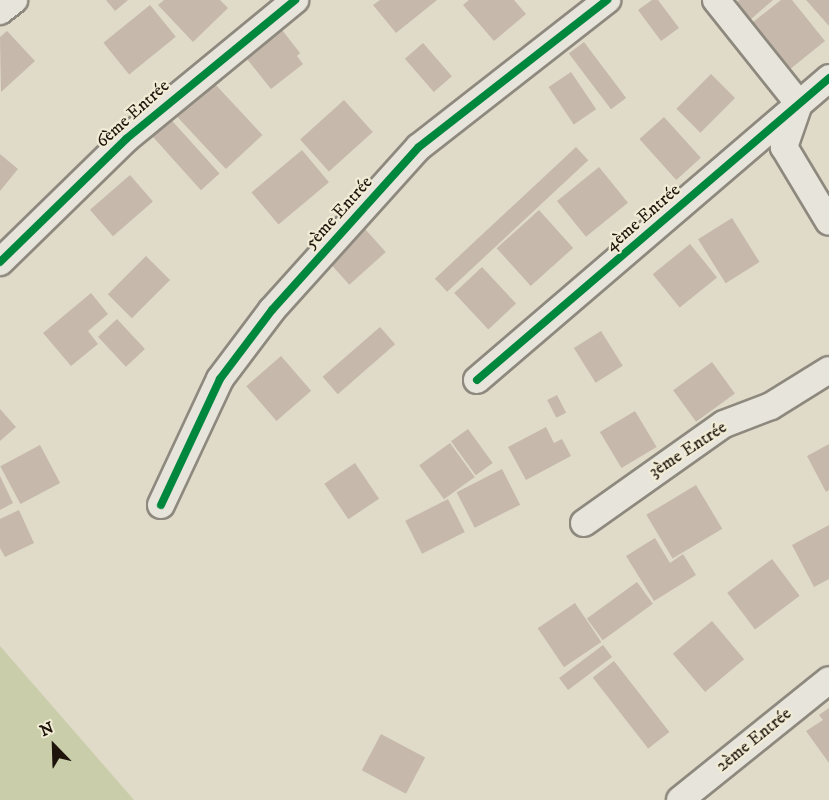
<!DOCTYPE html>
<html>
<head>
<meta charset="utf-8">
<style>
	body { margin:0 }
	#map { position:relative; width:829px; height:800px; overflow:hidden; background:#e0dbc9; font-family:"IM FELL DW Pica",serif }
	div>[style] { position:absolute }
	.green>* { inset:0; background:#c9cdaa }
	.building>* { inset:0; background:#c6b8ab; transform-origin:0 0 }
	.roads { filter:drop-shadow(2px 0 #8e897e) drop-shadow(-2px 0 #8e897e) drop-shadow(0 2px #8e897e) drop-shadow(0 -2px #8e897e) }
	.minor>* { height:26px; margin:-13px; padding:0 13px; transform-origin:13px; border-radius:13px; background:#e7e4db }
	.cycleway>* { height:8px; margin:-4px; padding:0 4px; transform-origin:4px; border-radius:4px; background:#00873e }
	span { translate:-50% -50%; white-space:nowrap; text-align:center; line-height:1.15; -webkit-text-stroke:4.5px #f1ecd5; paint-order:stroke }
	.street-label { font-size:18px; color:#1f140c }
	.north { position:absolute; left:24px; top:716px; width:60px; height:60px; -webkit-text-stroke:4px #f1ecd5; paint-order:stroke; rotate:337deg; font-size:16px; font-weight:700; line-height:24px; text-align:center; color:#1f140c }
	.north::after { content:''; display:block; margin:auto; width:21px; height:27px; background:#1f140c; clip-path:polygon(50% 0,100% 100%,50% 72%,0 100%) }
</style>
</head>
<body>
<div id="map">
	<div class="green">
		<div style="clip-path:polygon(0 646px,134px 800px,0 800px)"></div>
	</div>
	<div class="building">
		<div style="clip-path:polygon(106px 0,128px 0,115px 11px)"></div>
		<div style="clip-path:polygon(164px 0,220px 0,228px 8px,193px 42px,158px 5px)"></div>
		<div style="clip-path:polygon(380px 0,437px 0,396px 33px,373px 5px)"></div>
		<div style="clip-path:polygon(469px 0,514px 0,526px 14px,494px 41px,463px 5px)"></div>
		<div style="clip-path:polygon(652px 0,658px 0,679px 28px,661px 41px,638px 10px)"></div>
		<div style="clip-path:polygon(739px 0,773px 0,734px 34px,719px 17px)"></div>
		<div style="clip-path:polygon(781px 0,792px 0,825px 41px,784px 74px,760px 46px,768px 40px,753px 22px)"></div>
		<div style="clip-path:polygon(806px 0,829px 0,829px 26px)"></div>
		<div style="left:150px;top:5px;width:41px;height:60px;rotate:51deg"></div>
		<div style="clip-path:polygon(279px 26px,300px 53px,297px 56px,303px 64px,271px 89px,243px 54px)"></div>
		<div style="clip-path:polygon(7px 31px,35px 61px,1px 92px,0 37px)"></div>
		<div style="left:584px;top:42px;width:70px;height:19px;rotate:53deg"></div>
		<div style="left:423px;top:43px;width:44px;height:24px;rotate:49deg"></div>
		<div style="left:571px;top:72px;width:45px;height:27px;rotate:56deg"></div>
		<div style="left:711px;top:74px;width:34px;height:49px;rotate:45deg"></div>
		<div style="left:214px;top:83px;width:71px;height:50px;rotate:47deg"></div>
		<div style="left:344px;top:100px;width:43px;height:59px;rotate:48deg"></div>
		<div style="left:166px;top:114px;width:80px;height:25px;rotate:48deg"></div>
		<div style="left:664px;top:117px;width:55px;height:33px;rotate:48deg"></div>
		<div style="left:576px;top:147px;width:18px;height:193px;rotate:47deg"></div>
		<div style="left:302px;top:150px;width:42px;height:66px;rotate:50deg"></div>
		<div style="clip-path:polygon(0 154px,18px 169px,0 191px)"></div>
		<div style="left:599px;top:167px;width:46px;height:54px;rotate:51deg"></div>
		<div style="left:130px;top:175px;width:35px;height:53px;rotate:49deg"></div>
		<div style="left:539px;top:210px;width:51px;height:57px;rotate:48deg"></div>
		<div style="left:732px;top:218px;width:52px;height:40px;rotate:58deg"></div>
		<div style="left:365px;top:229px;width:31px;height:49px;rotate:48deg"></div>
		<div style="left:690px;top:244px;width:43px;height:48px;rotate:51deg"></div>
		<div style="left:146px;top:256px;width:34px;height:54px;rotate:45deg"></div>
		<div style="left:482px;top:267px;width:50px;height:38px;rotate:47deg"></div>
		<div style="clip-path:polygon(91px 293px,108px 314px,88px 331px,98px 344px,71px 366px,43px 333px)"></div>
		<div style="left:117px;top:319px;width:41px;height:26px;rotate:47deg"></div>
		<div style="left:380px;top:327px;width:23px;height:76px;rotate:49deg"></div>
		<div style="left:601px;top:331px;width:41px;height:32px;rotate:58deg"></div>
		<div style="left:281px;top:356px;width:46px;height:46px;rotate:49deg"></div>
		<div style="left:712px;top:362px;width:39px;height:48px;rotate:54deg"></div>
		<div style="left:557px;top:395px;width:20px;height:11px;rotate:63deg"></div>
		<div style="clip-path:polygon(0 409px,16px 427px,0 441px)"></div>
		<div style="left:635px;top:411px;width:42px;height:41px;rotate:59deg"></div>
		<div style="clip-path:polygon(546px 427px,554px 443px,562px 439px,571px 456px,526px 480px,508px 447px)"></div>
		<div style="left:468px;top:429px;width:42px;height:21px;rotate:54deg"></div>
		<div style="left:450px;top:443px;width:42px;height:38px;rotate:54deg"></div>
		<div style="clip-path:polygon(829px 444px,829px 490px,826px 492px,807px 456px)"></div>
		<div style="left:40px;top:445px;width:43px;height:45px;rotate:62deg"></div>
		<div style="left:355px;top:463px;width:43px;height:37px;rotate:56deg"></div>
		<div style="left:502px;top:469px;width:40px;height:51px;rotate:63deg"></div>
		<div style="clip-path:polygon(0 476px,13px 503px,0 510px)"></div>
		<div style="left:696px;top:485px;width:51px;height:58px;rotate:59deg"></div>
		<div style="left:448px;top:499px;width:37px;height:48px;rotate:63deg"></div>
		<div style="clip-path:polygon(19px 510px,34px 543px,5px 557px,0 548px,0 519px)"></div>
		<div style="clip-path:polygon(829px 525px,829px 579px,814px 587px,792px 545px)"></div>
		<div style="clip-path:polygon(655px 538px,670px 563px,683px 554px,696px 575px,654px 601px,626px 556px)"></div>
		<div style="left:772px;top:559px;width:46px;height:56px;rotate:53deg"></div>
		<div style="left:637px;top:582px;width:27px;height:62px;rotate:54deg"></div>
		<div style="left:575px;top:603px;width:47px;height:45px;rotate:56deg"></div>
		<div style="left:712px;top:621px;width:50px;height:51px;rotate:50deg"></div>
		<div style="left:603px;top:645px;width:15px;height:55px;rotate:53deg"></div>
		<div style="left:614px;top:661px;width:90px;height:27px;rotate:52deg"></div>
		<div style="clip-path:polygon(829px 708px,829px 763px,806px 731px,823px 720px,819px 715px)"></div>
		<div style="left:381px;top:734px;width:50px;height:41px;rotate:28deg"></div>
	</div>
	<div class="roads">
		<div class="minor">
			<div style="left:716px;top:0;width:133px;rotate:51.4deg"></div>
			<div style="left:799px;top:104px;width:46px;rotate:109.2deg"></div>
			<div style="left:784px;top:147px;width:87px;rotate:59deg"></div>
			<div style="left:0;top:11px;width:18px;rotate:-38deg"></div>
			<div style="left:0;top:262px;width:176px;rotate:-44.3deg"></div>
			<div style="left:126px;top:139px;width:219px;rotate:-39.4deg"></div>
			<div style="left:477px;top:380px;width:464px;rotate:-40.6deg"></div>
			<div style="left:161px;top:505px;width:139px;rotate:-64.9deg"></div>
			<div style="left:220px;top:379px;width:86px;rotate:-53deg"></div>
			<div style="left:272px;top:310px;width:219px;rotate:-48deg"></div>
			<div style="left:419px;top:147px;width:239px;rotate:-38deg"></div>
			<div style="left:584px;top:523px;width:171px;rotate:-35.3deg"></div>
			<div style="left:724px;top:424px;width:50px;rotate:-21deg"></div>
			<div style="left:771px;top:406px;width:68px;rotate:-31.8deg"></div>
			<div style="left:680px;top:800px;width:191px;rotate:-38.8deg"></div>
		</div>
	</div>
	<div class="cycleway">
		<div style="left:0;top:262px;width:176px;rotate:-44.3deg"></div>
		<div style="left:126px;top:139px;width:219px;rotate:-39.4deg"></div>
		<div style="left:477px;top:380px;width:464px;rotate:-40.6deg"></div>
		<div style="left:161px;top:505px;width:139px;rotate:-64.9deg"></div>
		<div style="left:220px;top:379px;width:86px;rotate:-53deg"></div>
		<div style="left:272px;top:310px;width:219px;rotate:-48deg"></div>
		<div style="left:419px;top:147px;width:239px;rotate:-38deg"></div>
	</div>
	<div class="street-label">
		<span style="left:133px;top:114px;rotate:-42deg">6ème Entrée</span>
		<span style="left:339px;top:213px;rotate:-48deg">5ème Entrée</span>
		<span style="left:643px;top:218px;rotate:-41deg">4ème Entrée</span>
		<span style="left:688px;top:450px;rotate:-33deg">3ème Entrée</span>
		<span style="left:754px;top:740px;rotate:-39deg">2ème Entrée</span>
	</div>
	<div class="north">N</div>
</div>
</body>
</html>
